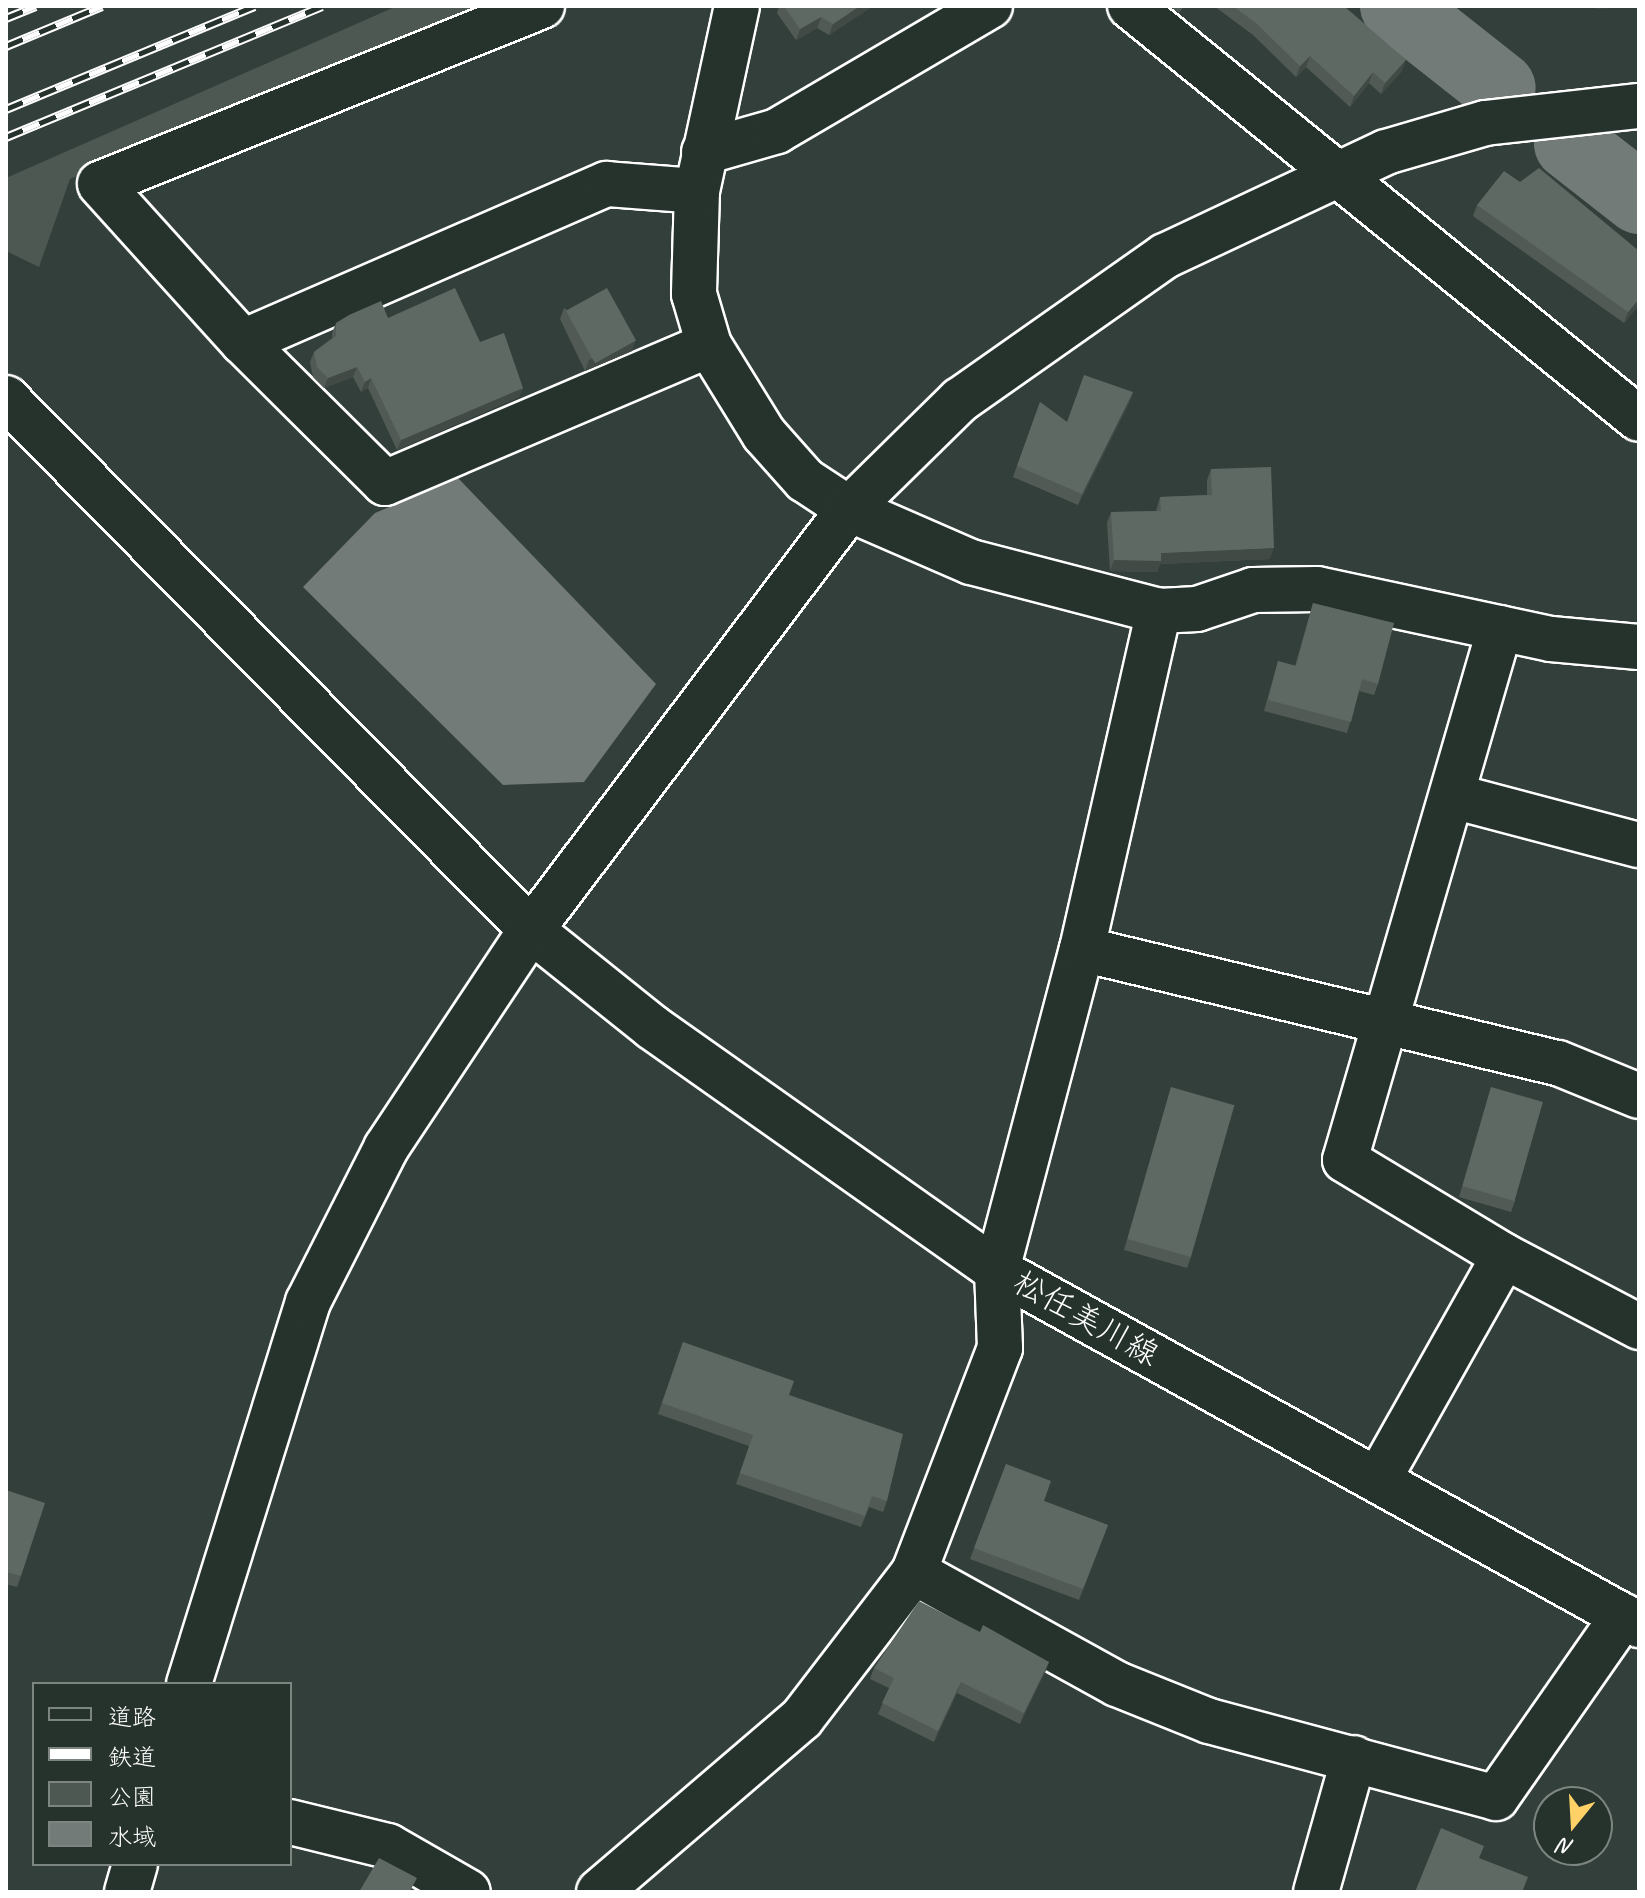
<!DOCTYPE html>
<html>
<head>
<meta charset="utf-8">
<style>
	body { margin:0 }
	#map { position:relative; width:1645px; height:1898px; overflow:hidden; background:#333f3a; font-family:Caveat,"Klee One",sans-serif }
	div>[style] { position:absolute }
	.green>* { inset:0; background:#4d5853 }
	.water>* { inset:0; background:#737b78 }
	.river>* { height:72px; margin:-36px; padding:0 36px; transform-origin:36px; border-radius:36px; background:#737b78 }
	.roads { filter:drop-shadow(2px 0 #fff) drop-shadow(-2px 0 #fff) drop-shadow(0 2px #fff) drop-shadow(0 -2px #fff) }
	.minor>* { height:44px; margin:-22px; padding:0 22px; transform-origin:22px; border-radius:22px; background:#26332d }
	.major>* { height:44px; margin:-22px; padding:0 22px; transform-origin:22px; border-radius:22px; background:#26332d }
	.rail>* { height:9px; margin-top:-4.5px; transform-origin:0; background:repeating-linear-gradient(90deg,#26332d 0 18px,#fff 0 36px); box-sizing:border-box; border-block:2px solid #fff }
	.wall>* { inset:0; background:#525a56 }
	.shaded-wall>* { inset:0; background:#424a46 }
	.building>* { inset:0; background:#5f6964; transform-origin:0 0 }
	span { translate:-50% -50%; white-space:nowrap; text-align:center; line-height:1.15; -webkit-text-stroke:8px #26332d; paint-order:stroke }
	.street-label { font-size:32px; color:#fff }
	.frame { position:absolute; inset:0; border:8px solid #fff; pointer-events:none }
	.legend { position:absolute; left:32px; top:1682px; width:260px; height:184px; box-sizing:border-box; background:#26332d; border:2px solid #7d8581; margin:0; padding:10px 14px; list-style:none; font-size:24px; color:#fff }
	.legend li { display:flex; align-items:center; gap:16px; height:40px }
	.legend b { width:40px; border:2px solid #7d8581 }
	.north { position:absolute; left:1533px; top:1786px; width:80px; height:80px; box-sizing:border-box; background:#26332d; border:2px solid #7d8581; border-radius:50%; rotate:198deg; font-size:22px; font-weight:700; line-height:32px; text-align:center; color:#fff }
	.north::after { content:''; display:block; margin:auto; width:28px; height:36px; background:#ffd166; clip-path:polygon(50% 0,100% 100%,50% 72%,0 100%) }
</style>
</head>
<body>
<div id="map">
	<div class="green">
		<div style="clip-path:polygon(397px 6px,499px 6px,70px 179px,39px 267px,6px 251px,6px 178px)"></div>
	</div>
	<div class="water">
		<div style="clip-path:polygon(458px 478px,656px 684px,584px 782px,503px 785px,303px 587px,375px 513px)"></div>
	</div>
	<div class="river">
		<div style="left:1396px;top:6px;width:132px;rotate:38.3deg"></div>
		<div style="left:1570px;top:144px;width:88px;rotate:38deg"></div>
	</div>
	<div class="roads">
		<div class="minor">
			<div style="left:542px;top:6px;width:476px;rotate:158.1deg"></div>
			<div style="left:100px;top:184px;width:213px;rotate:47.9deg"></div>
			<div style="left:243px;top:342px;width:200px;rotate:44.8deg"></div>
			<div style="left:385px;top:483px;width:352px;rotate:-23.1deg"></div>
			<div style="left:737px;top:6px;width:189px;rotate:102.2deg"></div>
			<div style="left:697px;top:191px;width:103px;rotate:91.7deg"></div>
			<div style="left:694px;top:294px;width:53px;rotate:73.6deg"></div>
			<div style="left:709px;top:345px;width:105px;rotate:58.3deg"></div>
			<div style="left:764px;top:434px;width:62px;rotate:48.3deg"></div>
			<div style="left:805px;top:480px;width:53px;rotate:33.4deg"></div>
			<div style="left:849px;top:509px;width:133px;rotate:23.5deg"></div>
			<div style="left:971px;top:562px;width:194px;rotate:14.6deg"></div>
			<div style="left:1159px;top:611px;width:38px;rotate:-3deg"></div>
			<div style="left:1197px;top:609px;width:59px;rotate:-18.7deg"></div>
			<div style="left:1253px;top:590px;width:64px;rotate:-0.9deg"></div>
			<div style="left:1317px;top:589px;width:239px;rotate:12.1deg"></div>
			<div style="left:1551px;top:639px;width:88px;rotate:5.2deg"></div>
			<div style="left:1130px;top:6px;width:655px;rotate:39.06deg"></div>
			<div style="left:704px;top:152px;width:76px;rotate:-16deg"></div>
			<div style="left:777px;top:131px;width:247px;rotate:-30.4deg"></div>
			<div style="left:243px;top:342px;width:397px;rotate:-23.5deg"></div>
			<div style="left:607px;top:184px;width:90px;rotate:4.4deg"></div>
			<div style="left:6px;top:398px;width:747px;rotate:45.38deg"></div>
			<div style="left:531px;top:930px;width:155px;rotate:38.7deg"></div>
			<div style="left:652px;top:1027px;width:422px;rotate:35.2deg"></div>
			<div style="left:997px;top:1270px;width:332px;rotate:-75.2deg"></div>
			<div style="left:1082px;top:949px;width:347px;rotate:-77.2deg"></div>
			<div style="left:1500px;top:628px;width:554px;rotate:106.24deg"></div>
			<div style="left:1345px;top:1160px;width:186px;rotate:31.1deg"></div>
			<div style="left:1504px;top:1256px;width:153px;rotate:27.7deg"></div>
			<div style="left:1453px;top:796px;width:192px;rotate:14.8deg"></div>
			<div style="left:1082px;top:949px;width:489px;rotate:13.5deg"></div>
			<div style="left:1558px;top:1063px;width:87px;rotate:22.2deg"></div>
			<div style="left:1378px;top:1480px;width:257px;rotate:-60.6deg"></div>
			<div style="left:914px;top:1572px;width:232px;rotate:28.9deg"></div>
			<div style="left:1117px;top:1684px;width:99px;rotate:21.9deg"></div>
			<div style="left:1209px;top:1721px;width:297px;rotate:15deg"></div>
			<div style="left:1496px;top:1798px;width:222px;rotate:-55.1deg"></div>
			<div style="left:189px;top:1684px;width:400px;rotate:-72.7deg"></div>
			<div style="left:308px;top:1302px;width:173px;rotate:-63.1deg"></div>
			<div style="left:386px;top:1148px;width:262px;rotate:-56.4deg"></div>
			<div style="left:531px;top:930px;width:528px;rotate:-52.93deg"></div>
			<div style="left:849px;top:509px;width:156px;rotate:-44.5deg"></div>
			<div style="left:960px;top:400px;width:251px;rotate:-35.1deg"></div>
			<div style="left:1165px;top:256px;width:244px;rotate:-25.2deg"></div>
			<div style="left:1386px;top:152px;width:103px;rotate:-16.3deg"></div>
			<div style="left:1485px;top:123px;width:155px;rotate:-6.3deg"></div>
			<div style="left:290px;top:1822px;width:101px;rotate:13.8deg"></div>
			<div style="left:388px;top:1846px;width:92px;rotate:29.9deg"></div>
			<div style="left:127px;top:1892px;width:29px;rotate:-74deg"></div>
			<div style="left:1316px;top:1892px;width:139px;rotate:-74.2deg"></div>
		</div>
		<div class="major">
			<div style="left:997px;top:1270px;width:734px;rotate:28.94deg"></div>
			<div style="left:599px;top:1892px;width:267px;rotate:-40.6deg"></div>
			<div style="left:802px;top:1718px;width:184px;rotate:-52.5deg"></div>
			<div style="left:914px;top:1572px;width:240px;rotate:-69deg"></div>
			<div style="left:1000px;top:1348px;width:78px;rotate:-92.2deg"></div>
		</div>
	</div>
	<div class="rail">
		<div style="left:6px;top:18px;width:32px;rotate:-22deg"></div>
		<div style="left:6px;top:46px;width:104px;rotate:-22.6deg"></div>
		<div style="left:6px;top:109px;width:269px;rotate:-22.5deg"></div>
		<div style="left:6px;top:137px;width:342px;rotate:-22.5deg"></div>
	</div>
	<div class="wall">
		<div style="clip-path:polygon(779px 6px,873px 6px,829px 35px,817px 28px,796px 40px,777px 13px)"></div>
		<div style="clip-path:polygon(1170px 6px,1184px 6px,1179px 13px)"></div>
		<div style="clip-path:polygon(1214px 6px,1344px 6px,1402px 71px,1381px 94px,1369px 83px,1350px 107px,1306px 67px,1296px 77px,1253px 35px)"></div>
		<div style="clip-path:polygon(1520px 182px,1639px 251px,1639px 305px,1624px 323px,1473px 216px,1477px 205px)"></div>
		<div style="clip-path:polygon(564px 308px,632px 351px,585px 371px,560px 319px)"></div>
		<div style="clip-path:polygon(388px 318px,480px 342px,523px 388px,519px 397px,397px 450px,368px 388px,361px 392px,353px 377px,324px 388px,313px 377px,310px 362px,314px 352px,332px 338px,332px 333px,336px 323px)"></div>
		<div style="clip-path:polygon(1133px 392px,1129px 403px,1078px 505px,1013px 477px,1040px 402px,1067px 422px)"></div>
		<div style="clip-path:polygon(1211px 469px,1270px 559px,1160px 564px,1157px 572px,1110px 571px,1107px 523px,1111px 512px,1156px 511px,1160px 497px,1207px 495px,1207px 480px)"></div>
		<div style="clip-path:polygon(1313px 603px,1378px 684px,1374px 695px,1359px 691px,1347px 733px,1264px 711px,1278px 661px,1295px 666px)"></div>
		<div style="clip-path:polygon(1171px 1087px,1191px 1257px,1187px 1268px,1124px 1250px)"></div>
		<div style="clip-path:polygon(1491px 1087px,1515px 1201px,1511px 1212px,1459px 1197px)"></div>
		<div style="clip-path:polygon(683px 1342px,789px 1395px,887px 1501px,883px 1512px,869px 1507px,861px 1527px,736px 1484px,749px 1446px,658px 1414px)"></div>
		<div style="clip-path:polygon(1006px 1464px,1044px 1501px,1108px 1525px,1079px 1600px,970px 1559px)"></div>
		<div style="clip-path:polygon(6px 1490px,21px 1576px,17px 1587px,6px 1584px)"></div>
		<div style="clip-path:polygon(980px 1632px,1049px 1662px,1020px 1724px,957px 1693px,934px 1742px,878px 1714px,889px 1688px,870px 1679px,874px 1668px)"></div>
	</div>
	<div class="shaded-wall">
		<div style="clip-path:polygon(860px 6px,873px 6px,829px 35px,833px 24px)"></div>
		<div style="clip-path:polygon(1596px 6px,1639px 6px,1595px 9px)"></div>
		<div style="clip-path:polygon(821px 17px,817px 28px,796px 40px,800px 29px)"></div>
		<div style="clip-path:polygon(1310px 56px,1306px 67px,1296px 77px,1300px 66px)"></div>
		<div style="clip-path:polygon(1406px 60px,1402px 71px,1381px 94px,1385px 83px)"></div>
		<div style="clip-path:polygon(1373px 72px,1369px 83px,1350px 107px,1354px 96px)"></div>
		<div style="clip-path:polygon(1639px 299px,1639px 305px,1624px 323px,1628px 312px)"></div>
		<div style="clip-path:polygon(636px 340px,632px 351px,585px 371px,589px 360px)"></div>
		<div style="clip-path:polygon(357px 367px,353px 377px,324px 388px,328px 378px)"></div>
		<div style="clip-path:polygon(371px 378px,368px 388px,361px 392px,365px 382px)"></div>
		<div style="clip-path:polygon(523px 388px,519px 397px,397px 450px,401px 440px)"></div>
		<div style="clip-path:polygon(1133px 392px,1129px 403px,1078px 505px,1082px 494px)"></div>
		<div style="clip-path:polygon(1274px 548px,1270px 559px,1160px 564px,1157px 572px,1110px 571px,1114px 560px,1161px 553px)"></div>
		<div style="clip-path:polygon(1049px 1662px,1045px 1673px,1020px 1724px,1024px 1713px)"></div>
		<div style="clip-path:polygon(961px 1682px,957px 1693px,934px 1742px,938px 1731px)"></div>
	</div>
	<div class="building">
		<div style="clip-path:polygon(784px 6px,860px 6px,833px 24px,821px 17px,800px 29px)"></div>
		<div style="clip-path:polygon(1233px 6px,1344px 6px,1406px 60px,1385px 83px,1373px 72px,1354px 96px,1310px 56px,1300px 66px,1257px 24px)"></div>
		<div style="clip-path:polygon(1539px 168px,1639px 251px,1639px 299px,1628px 312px,1477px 205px,1504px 171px,1520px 182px)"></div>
		<div style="clip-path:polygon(455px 288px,480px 342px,504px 333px,523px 388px,401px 440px,371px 378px,365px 382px,357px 367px,328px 378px,317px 367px,314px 352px,336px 336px,336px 323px,349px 315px,381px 301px,388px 318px)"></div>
		<div style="left:607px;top:288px;width:60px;height:47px;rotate:61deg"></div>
		<div style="clip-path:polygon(1084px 375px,1133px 392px,1082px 494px,1017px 466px,1040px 402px,1067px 422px)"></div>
		<div style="clip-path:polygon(1271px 467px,1274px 548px,1161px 553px,1161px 561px,1114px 560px,1111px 512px,1161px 511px,1160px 497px,1212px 495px,1211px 469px)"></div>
		<div style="clip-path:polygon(1313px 603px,1394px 623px,1378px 684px,1362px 679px,1351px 722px,1268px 700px,1278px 661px,1296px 666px)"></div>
		<div style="left:1171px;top:1087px;width:66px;height:158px;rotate:16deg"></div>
		<div style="left:1491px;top:1087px;width:54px;height:103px;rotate:16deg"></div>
		<div style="clip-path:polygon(683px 1342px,794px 1381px,789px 1395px,903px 1434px,887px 1501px,872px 1496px,865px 1516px,740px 1473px,753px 1435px,662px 1403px)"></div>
		<div style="clip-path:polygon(1006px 1464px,1051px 1481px,1044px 1501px,1108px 1525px,1083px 1589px,974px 1548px)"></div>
		<div style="clip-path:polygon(6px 1490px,45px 1503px,21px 1576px,6px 1572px)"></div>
		<div style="clip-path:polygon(919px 1601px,980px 1632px,983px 1625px,1049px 1662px,1024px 1713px,961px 1682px,938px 1731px,882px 1703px,894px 1678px,874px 1668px)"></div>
		<div style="clip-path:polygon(1441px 1828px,1484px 1846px,1479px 1858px,1528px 1877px,1522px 1892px,1415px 1892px)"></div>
		<div style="clip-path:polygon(379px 1858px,417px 1878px,410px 1891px,411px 1892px,359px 1892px)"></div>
	</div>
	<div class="street-label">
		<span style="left:1086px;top:1319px;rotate:29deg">松任美川線</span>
	</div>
	<div class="frame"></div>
	<ul class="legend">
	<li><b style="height:10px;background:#26332d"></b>道路</li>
	<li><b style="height:10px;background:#fff"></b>鉄道</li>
	<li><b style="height:22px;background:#4d5853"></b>公園</li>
	<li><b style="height:22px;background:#737b78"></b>水域</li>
	</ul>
	<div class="north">N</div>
</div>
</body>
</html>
